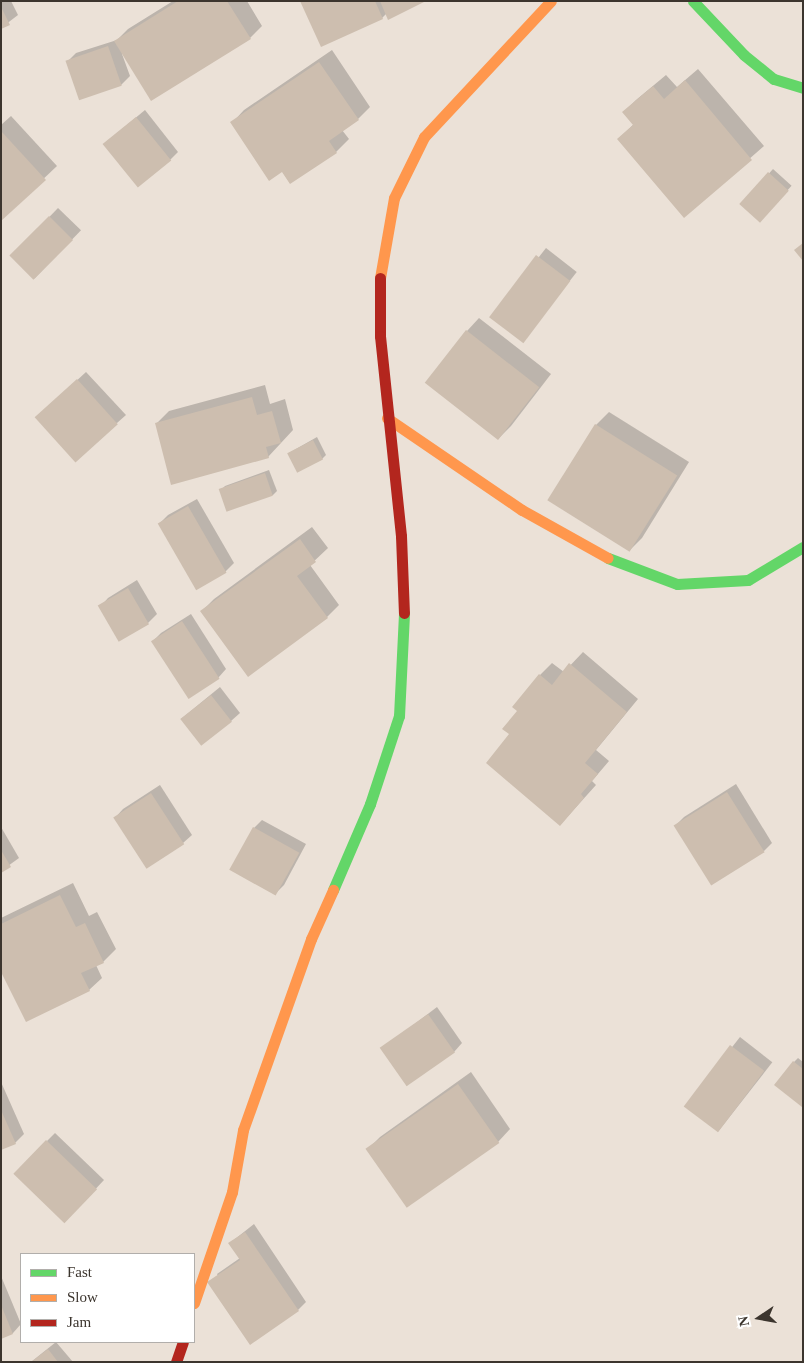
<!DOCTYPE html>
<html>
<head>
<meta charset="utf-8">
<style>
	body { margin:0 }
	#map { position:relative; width:804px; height:1363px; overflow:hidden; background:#ebe1d7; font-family:Georgia,serif }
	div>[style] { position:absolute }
	.shadow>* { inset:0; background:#0003; transform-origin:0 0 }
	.building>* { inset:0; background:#cdbeaf; transform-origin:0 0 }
	.fast>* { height:11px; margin:-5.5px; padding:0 5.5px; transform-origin:5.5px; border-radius:5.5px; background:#63d668 }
	.slow>* { height:11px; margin:-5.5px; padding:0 5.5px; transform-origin:5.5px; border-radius:5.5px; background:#ff974d }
	.jam>* { height:11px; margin:-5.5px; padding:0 5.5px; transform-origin:5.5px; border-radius:5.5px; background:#b3261e }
	span { translate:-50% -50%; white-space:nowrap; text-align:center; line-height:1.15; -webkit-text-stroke:4px #fff; paint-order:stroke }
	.frame { position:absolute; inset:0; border:2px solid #3c352e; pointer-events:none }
	.legend { position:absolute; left:20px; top:1253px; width:175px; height:90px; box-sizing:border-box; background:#fff; border:1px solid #b1aeab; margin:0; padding:6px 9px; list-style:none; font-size:15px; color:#3c352e }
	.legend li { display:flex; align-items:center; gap:10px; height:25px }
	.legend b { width:25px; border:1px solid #b1aeab }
	.north { position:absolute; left:734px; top:1293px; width:50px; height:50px; -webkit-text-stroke:4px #fff; paint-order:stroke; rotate:258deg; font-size:14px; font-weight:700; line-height:20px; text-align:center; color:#3c352e }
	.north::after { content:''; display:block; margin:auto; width:18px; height:22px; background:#3c352e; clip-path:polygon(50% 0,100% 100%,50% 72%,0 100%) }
</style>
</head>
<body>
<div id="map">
	<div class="shadow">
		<div style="clip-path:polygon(1px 1px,11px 1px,18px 15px,1px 28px)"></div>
		<div style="clip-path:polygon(173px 1px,247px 1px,262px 26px,250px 38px,122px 54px,130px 76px,121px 85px,68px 61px,76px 53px,117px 40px,128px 29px)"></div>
		<div style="clip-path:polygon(302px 1px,424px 1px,387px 13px,382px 18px)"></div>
		<div style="clip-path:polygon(332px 50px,370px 107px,358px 119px,342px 130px,349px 139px,336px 152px,290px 183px,282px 171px,232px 123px,244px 110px)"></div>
		<div style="clip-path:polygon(698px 69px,764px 146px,684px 216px,618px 139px,634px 124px,624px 112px,636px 100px,666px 75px,677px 87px)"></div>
		<div style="clip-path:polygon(145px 110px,178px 152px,170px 160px,104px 144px)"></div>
		<div style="clip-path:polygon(11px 116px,57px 166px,1px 219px,1px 125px)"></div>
		<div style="left:773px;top:169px;width:25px;height:47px;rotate:42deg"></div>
		<div style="left:58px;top:208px;width:32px;height:67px;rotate:44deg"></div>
		<div style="left:546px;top:248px;width:39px;height:88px;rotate:38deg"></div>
		<div style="clip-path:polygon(479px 318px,551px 374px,511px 426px,498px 439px,467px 331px)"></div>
		<div style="clip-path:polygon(86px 372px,126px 415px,117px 423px,46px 409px)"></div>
		<div style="clip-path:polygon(265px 385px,270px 404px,285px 399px,293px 430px,268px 457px,156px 424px,169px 411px)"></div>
		<div style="clip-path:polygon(609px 412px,689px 462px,642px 538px,630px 550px,550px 501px,596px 425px)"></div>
		<div style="clip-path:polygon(317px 437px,326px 455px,322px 459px,289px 453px)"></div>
		<div style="clip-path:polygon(269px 470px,277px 491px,273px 495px,221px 490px,225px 486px)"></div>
		<div style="clip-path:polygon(197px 499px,234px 563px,225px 572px,159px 524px,168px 515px)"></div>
		<div style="clip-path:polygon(312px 527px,328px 548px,310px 565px,339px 605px,327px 617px,202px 611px,214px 599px)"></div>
		<div style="clip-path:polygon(137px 580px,157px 614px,148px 623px,120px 640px,100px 607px,108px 598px)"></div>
		<div style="clip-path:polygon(191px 614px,226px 669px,218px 678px,152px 642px,161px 633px)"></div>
		<div style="clip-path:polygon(583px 652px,638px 699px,596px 750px,609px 761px,592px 781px,596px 785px,560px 825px,511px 734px,518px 711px,540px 675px,552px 663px,564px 672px)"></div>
		<div style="clip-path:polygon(220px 687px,240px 713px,231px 721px,181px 719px)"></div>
		<div style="clip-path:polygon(736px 784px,772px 843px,764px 851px,675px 826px,684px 817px)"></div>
		<div style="clip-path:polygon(160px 785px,192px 835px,183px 843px,115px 818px,123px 809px)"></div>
		<div style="clip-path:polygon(262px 820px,306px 844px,284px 885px,276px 893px,254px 828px)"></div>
		<div style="clip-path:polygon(1px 827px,19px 858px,1px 871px)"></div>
		<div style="clip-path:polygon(73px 883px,89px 916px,97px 912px,116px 949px,103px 962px,96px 965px,102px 978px,89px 990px,1px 969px,1px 918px)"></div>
		<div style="clip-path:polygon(437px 1007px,462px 1043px,454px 1052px,382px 1049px)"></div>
		<div style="left:740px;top:1037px;width:41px;height:88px;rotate:38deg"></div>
		<div style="clip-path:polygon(798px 1058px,803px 1062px,802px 1106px,794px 1062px)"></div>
		<div style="clip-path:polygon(471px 1072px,510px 1129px,498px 1142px,368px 1149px,380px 1137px)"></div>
		<div style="clip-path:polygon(1px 1082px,24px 1134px,15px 1143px,1px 1149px)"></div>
		<div style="clip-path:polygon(55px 1133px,104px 1180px,73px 1213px,47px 1141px)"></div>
		<div style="clip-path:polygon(254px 1224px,306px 1302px,298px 1310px,250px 1343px,217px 1274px,240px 1258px,230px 1243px)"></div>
		<div style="clip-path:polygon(1px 1276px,21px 1324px,13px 1333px,1px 1338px)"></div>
		<div style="clip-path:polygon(56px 1342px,73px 1362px,31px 1362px)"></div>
	</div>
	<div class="building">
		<div style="clip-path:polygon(178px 1px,227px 1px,251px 39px,151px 101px,114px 41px)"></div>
		<div style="clip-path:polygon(300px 1px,375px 1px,383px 19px,321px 47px)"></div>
		<div style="clip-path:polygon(380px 1px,426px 1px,388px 20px)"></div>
		<div style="clip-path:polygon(1px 7px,10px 25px,1px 29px)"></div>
		<div style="left:108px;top:46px;width:42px;height:45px;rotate:71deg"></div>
		<div style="clip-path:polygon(319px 62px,359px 120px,329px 141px,337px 153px,290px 184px,282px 172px,269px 181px,230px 122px)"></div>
		<div style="clip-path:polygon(685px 80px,752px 160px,684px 218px,617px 139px,633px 125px,622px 112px,653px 86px,664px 99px)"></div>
		<div style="left:136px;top:117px;width:56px;height:43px;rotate:51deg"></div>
		<div style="clip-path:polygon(1px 131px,46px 180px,1px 221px)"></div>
		<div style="left:768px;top:172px;width:28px;height:43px;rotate:42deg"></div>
		<div style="left:49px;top:216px;width:34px;height:56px;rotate:45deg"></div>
		<div style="clip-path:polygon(803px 243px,803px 261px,794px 250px)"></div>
		<div style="left:536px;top:255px;width:43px;height:78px;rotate:37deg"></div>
		<div style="left:466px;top:330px;width:93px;height:67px;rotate:38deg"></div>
		<div style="left:77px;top:379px;width:61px;height:57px;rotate:48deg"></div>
		<div style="clip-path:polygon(252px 397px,257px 415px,272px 411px,281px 443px,266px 447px,269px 458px,171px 485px,155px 423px)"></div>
		<div style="left:595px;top:424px;width:97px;height:90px;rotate:32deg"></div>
		<div style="left:313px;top:440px;width:22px;height:29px;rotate:63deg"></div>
		<div style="left:265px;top:473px;width:24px;height:49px;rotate:71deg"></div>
		<div style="left:188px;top:506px;width:77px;height:35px;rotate:60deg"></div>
		<div style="clip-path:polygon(300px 539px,316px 562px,297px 576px,328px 618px,248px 677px,200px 611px)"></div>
		<div style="left:128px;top:588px;width:42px;height:35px;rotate:60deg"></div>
		<div style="left:182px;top:621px;width:69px;height:37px;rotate:57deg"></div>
		<div style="clip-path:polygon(569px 663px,627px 712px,585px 763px,598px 774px,581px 794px,584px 798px,560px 826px,486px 763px,509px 734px,502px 729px,517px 711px,512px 707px,539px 674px,552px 685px)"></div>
		<div style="left:211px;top:695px;width:34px;height:39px;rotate:52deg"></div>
		<div style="left:727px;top:792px;width:71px;height:63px;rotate:58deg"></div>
		<div style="left:151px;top:793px;width:61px;height:45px;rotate:57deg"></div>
		<div style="left:253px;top:827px;width:53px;height:49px;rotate:29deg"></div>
		<div style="clip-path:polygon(1px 850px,11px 867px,1px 873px)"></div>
		<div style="clip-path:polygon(60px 895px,76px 927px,85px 923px,104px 963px,81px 973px,90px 991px,26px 1022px,1px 972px,1px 924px)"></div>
		<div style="left:428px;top:1014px;width:47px;height:59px;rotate:55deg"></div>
		<div style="left:730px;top:1045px;width:43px;height:77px;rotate:37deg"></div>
		<div style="clip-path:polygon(793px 1061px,803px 1069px,802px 1107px,774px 1085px)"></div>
		<div style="left:458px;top:1084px;width:72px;height:113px;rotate:55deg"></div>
		<div style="clip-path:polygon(1px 1110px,16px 1144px,1px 1150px)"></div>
		<div style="left:46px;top:1140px;width:71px;height:47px;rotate:44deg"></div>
		<div style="clip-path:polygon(245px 1232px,299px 1311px,250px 1345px,207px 1282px,240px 1260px,228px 1243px)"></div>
		<div style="clip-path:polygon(1px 1305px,13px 1334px,1px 1339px)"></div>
		<div style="clip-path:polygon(48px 1349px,58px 1362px,31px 1362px)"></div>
	</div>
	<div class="fast">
		<div style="left:693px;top:1px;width:74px;rotate:46.6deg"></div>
		<div style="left:744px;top:55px;width:38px;rotate:39deg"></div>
		<div style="left:774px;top:79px;width:30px;rotate:17deg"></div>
		<div style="left:608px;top:558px;width:74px;rotate:20.6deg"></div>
		<div style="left:677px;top:584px;width:71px;rotate:-3.2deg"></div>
		<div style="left:748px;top:580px;width:64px;rotate:-31deg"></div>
		<div style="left:333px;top:890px;width:94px;rotate:-66.7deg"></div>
		<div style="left:370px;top:804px;width:93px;rotate:-71.8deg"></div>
		<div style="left:399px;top:716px;width:103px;rotate:-87.2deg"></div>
	</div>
	<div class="slow">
		<div style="left:380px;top:278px;width:81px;rotate:-80.1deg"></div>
		<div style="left:394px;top:198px;width:68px;rotate:-63.8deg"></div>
		<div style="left:424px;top:137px;width:186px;rotate:-47deg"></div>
		<div style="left:387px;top:418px;width:163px;rotate:34.3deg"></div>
		<div style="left:522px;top:510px;width:98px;rotate:29.2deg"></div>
		<div style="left:194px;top:1303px;width:117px;rotate:-71.1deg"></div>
		<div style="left:232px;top:1192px;width:63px;rotate:-79.9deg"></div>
		<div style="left:243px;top:1130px;width:203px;rotate:-70.4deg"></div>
		<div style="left:311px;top:939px;width:54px;rotate:-65.8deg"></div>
	</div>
	<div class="jam">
		<div style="left:380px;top:278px;width:58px;rotate:90deg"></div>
		<div style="left:380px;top:336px;width:201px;rotate:84deg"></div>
		<div style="left:401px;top:536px;width:77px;rotate:87.8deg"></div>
		<div style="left:176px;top:1362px;width:21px;rotate:-71deg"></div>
	</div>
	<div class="frame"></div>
	<ul class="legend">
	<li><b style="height:6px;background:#63d668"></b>Fast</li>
	<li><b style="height:6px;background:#ff974d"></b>Slow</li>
	<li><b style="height:6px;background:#b3261e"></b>Jam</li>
	</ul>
	<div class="north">N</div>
</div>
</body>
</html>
